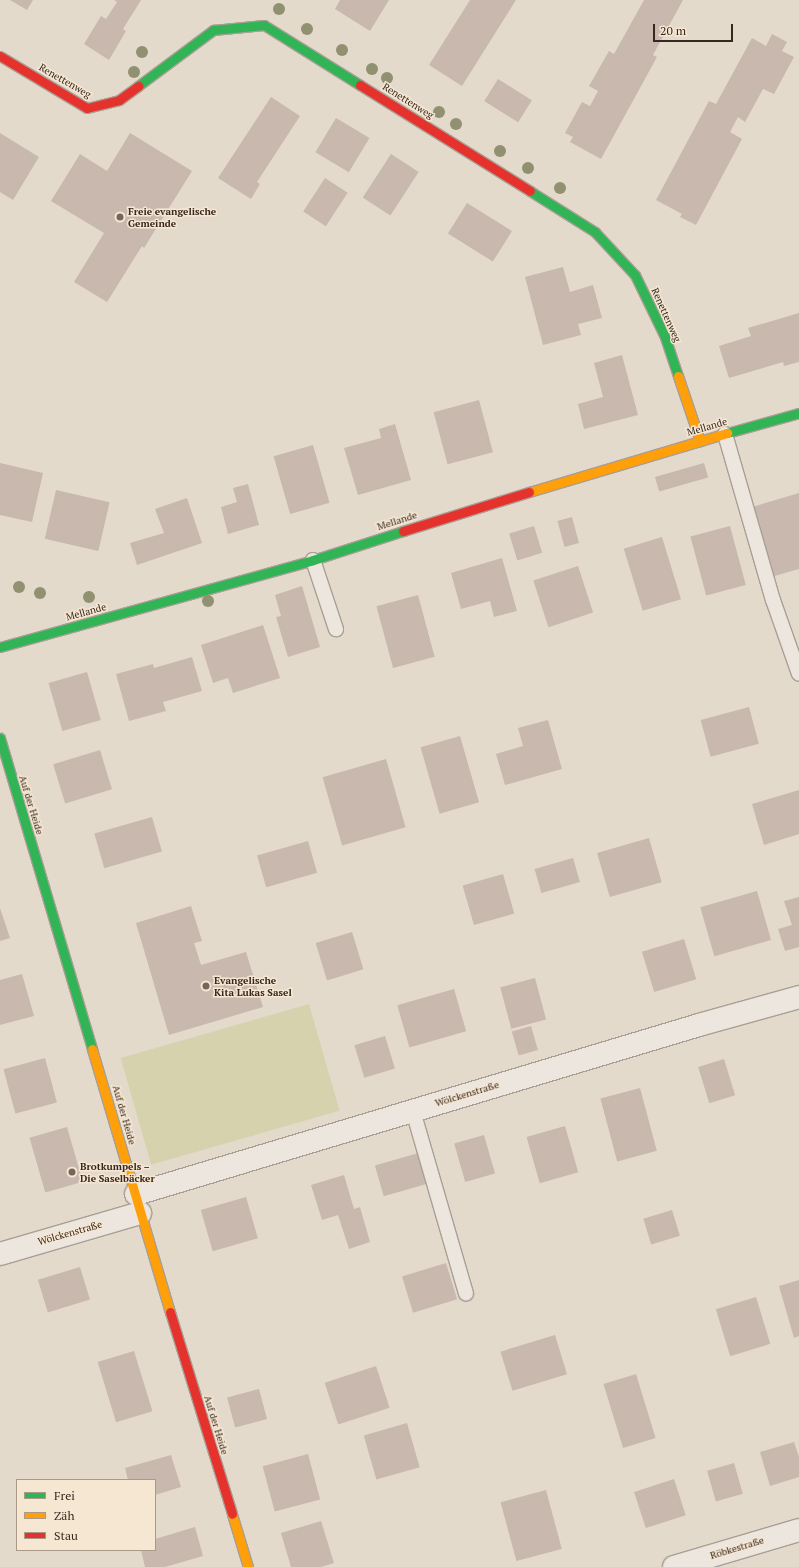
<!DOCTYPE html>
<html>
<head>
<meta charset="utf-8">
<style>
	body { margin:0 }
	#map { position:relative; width:799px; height:1567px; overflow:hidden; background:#e4dacc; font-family:"PT Serif",serif }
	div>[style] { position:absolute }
	.green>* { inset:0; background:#d7d2ae; transform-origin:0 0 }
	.building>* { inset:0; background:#c8b8ad; transform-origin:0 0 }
	.roads { filter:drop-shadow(1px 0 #a99f95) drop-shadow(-1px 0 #a99f95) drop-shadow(0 1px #a99f95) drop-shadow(0 -1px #a99f95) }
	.lane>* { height:14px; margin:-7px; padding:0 7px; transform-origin:7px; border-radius:7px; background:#ece6de }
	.street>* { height:22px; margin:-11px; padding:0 11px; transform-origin:11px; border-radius:11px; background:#ece6de }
	.fast>* { height:9px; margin:-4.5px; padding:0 4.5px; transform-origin:4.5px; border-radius:4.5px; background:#30b455 }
	.slow>* { height:9px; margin:-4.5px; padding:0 4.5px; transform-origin:4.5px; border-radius:4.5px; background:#ff9f0a }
	.jam>* { height:9px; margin:-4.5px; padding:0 4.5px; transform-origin:4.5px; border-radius:4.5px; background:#e5322d }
	.trees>* { width:12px; height:12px; margin:-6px; border-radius:50%; background:#919070 }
	.dots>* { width:11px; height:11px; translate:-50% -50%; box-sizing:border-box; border:2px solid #f5e7d2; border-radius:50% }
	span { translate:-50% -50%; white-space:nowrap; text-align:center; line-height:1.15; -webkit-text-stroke:3px #f5e7d2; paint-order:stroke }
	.street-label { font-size:10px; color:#37271e }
	.poi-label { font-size:10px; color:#37271e; font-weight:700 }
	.left { translate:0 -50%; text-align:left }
	.legend { position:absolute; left:16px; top:1479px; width:140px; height:72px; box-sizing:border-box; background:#f5e7d2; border:1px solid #a99a8a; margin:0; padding:5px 7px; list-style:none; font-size:12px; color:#37271e }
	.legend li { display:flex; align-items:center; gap:8px; height:20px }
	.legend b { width:20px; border:1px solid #a99a8a }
	.scale { position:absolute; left:653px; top:24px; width:80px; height:18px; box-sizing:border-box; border:2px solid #37271e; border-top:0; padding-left:5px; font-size:12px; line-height:14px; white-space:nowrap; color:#37271e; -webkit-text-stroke:3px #f5e7d2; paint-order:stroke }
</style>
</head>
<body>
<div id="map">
	<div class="green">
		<div style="left:309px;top:1004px;width:111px;height:196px;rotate:74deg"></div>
	</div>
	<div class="building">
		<div style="clip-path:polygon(10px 0,33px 0,27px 10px)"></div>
		<div style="clip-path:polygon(114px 0,141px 0,123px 29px,126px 31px,109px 60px,84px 44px,101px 16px,106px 19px,117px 2px)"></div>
		<div style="clip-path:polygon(340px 0,389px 0,370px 31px,335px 9px)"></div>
		<div style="clip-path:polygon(470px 0,516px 0,462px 86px,429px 65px)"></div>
		<div style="clip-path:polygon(644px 0,683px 0,653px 55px,657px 57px,601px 159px,570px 142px,573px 137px,565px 133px,582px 102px,590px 106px,598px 91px,589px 86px,609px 51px,614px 54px)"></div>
		<div style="clip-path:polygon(772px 34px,787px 42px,782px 51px,794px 57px,774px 94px,763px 89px,745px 122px,738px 117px,730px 132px,742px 139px,696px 225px,680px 217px,682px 214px,656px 200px,709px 101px,716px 104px,752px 38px,766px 46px)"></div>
		<div style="left:498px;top:79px;width:40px;height:26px;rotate:32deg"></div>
		<div style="clip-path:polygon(271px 97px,300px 116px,257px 182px,260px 184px,251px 199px,218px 178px)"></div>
		<div style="left:336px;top:118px;width:39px;height:40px;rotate:31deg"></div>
		<div style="clip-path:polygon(0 133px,39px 157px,13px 200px,0 192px)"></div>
		<div style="clip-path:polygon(130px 133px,192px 171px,144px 248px,142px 246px,107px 302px,74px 282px,104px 233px,51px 201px,80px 154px,107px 171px)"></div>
		<div style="left:391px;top:154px;width:33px;height:52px;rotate:33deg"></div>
		<div style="left:325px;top:178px;width:27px;height:40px;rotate:33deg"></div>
		<div style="left:467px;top:203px;width:53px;height:36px;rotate:32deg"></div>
		<div style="clip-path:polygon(563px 267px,570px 292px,593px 285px,602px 318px,578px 324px,581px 335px,543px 345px,525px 277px)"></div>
		<div style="clip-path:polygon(799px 313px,799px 362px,784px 366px,783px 362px,729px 378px,719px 346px,751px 336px,748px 328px)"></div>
		<div style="clip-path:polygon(622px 355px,638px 415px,584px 429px,578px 404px,603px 397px,594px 363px)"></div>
		<div style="left:479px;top:400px;width:54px;height:47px;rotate:75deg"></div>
		<div style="clip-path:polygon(395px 424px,411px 480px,358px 495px,344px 448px,381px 438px,379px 429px)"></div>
		<div style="left:313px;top:445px;width:60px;height:41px;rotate:74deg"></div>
		<div style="clip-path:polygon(0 463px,43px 473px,32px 522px,0 515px)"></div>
		<div style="left:704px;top:463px;width:15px;height:51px;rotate:74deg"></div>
		<div style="clip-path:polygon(248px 484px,259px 525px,228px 534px,221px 507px,237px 502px,233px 488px)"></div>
		<div style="left:56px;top:490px;width:55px;height:50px;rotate:13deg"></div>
		<div style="clip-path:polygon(799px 493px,799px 569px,771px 577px,749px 508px)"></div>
		<div style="clip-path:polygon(187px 498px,202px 543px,137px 565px,130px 543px,164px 533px,155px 509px)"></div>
		<div style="left:572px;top:517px;width:27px;height:15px;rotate:75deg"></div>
		<div style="left:534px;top:526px;width:28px;height:26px;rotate:73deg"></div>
		<div style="left:730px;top:526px;width:61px;height:41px;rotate:75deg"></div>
		<div style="left:662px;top:537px;width:65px;height:40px;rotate:73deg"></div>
		<div style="clip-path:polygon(502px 558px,517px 611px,494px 617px,490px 601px,461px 609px,451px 573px)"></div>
		<div style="left:578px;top:566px;width:49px;height:47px;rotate:72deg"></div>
		<div style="clip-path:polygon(302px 586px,320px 647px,288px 657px,276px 617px,281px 616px,275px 595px)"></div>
		<div style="left:418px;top:595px;width:64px;height:43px;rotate:75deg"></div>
		<div style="clip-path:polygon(263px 625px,280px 678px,233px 693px,228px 678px,213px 683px,201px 645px)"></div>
		<div style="clip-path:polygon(192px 657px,202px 691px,163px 702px,166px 711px,129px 721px,116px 674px,153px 664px,154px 668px)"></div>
		<div style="left:87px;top:672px;width:50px;height:40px;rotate:74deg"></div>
		<div style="left:749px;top:707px;width:38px;height:50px;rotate:75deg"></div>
		<div style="clip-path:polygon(548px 720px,562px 769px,505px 785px,496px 754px,523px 746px,518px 728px)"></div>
		<div style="left:460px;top:736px;width:69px;height:41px;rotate:74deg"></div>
		<div style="left:100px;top:750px;width:41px;height:49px;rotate:73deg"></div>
		<div style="left:386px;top:759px;width:71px;height:66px;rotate:74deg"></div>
		<div style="clip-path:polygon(799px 790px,799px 834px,764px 845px,752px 804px)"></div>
		<div style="left:152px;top:817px;width:36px;height:60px;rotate:74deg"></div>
		<div style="left:649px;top:838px;width:46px;height:54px;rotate:74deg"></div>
		<div style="left:308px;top:841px;width:33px;height:53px;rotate:74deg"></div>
		<div style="left:573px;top:858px;width:25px;height:40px;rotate:74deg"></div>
		<div style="left:503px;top:874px;width:41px;height:42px;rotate:74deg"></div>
		<div style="left:757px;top:891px;width:51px;height:59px;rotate:74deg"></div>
		<div style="clip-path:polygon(799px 897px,799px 947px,785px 951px,778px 929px,792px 925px,784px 901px)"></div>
		<div style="clip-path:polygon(191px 906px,202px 941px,194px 943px,201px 965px,246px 952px,263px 1007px,169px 1035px,136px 923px)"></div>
		<div style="clip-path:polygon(0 908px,10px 938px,0 941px)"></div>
		<div style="left:352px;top:932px;width:39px;height:38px;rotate:73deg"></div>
		<div style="left:684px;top:939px;width:42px;height:44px;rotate:73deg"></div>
		<div style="clip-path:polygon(22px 974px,34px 1016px,0 1025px,0 980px)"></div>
		<div style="left:535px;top:978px;width:43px;height:36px;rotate:75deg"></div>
		<div style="left:454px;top:989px;width:44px;height:59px;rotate:74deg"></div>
		<div style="left:531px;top:1026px;width:25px;height:20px;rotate:74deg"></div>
		<div style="left:385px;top:1036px;width:34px;height:32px;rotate:73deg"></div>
		<div style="left:45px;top:1058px;width:46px;height:43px;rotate:75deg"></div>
		<div style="left:724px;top:1059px;width:38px;height:27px;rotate:73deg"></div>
		<div style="left:640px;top:1088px;width:65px;height:41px;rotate:75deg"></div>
		<div style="left:565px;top:1126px;width:48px;height:40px;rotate:74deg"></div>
		<div style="left:67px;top:1127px;width:57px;height:39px;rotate:74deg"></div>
		<div style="left:484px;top:1135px;width:40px;height:31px;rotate:74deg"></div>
		<div style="left:422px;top:1152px;width:32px;height:49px;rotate:74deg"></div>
		<div style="clip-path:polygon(344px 1175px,354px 1209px,360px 1207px,370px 1242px,349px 1249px,338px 1215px,322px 1220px,311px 1185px)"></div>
		<div style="left:246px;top:1197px;width:43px;height:47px;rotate:74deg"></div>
		<div style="left:672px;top:1210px;width:27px;height:30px;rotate:73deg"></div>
		<div style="left:446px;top:1263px;width:38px;height:46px;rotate:73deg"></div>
		<div style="left:80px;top:1267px;width:34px;height:44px;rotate:73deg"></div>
		<div style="clip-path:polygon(799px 1280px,799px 1336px,794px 1338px,779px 1286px)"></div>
		<div style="left:756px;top:1297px;width:49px;height:42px;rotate:73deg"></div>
		<div style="left:555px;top:1335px;width:41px;height:57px;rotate:73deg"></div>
		<div style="left:134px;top:1351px;width:63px;height:38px;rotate:73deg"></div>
		<div style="left:376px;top:1366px;width:44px;height:54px;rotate:72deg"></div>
		<div style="left:636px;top:1374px;width:67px;height:34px;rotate:73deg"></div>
		<div style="left:259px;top:1389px;width:31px;height:33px;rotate:75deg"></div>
		<div style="left:407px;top:1423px;width:46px;height:45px;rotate:74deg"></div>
		<div style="clip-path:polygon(794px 1442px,799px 1457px,799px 1477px,770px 1486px,760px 1452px)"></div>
		<div style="left:308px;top:1454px;width:47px;height:47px;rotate:75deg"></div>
		<div style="clip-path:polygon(171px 1455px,181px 1487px,155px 1495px,155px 1480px,128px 1480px,125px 1468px)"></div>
		<div style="left:734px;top:1463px;width:32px;height:28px;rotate:74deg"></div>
		<div style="left:674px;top:1479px;width:38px;height:42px;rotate:72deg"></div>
		<div style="left:546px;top:1490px;width:61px;height:47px;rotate:75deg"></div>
		<div style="clip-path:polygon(321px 1521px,334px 1563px,321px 1567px,291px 1567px,281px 1533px)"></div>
		<div style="clip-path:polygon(195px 1527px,203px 1556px,165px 1567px,145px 1567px,141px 1550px,155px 1550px,155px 1539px)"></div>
	</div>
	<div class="roads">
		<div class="lane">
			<div style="left:725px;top:434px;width:173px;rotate:73.9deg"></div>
			<div style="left:773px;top:600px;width:78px;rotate:70.6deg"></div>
			<div style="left:313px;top:560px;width:73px;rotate:71.6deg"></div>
			<div style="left:413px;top:1111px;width:190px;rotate:73.8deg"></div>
		</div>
		<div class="street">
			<div style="left:136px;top:1194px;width:588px;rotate:-16.71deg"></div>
			<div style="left:699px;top:1025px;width:104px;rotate:-15.6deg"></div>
			<div style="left:0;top:1254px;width:146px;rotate:-16.3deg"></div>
			<div style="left:674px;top:1567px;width:130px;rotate:-16.5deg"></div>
		</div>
		<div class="fast">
			<div style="left:138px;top:86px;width:94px;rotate:-36.7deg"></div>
			<div style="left:213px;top:30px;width:51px;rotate:-5.6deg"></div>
			<div style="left:264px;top:25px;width:113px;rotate:32deg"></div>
			<div style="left:530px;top:191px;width:77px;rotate:32.2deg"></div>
			<div style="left:595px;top:232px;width:59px;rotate:47.1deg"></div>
			<div style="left:635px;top:275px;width:69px;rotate:64.2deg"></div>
			<div style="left:665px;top:337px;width:41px;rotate:71.6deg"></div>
			<div style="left:727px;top:433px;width:75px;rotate:-15.5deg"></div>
			<div style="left:0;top:647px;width:325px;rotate:-15.5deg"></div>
			<div style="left:313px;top:560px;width:95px;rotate:-17.9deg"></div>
			<div style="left:0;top:738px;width:324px;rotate:73.5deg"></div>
		</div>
		<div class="slow">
			<div style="left:678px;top:376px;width:69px;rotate:71.3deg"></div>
			<div style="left:529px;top:492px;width:207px;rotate:-16.6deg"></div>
			<div style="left:92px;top:1049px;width:274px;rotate:73.5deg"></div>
			<div style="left:232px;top:1514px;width:55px;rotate:73.2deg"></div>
		</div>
		<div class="jam">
			<div style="left:0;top:56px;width:101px;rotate:30.9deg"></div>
			<div style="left:87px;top:108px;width:33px;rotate:-14deg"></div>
			<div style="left:119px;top:100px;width:24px;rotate:-36deg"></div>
			<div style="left:360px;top:85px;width:200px;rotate:31.9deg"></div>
			<div style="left:403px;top:531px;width:132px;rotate:-17.2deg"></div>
			<div style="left:170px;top:1312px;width:211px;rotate:72.9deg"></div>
		</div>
	</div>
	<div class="trees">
		<div style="left:279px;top:9px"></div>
		<div style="left:307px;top:29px"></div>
		<div style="left:342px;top:50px"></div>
		<div style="left:142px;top:52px"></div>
		<div style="left:372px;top:69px"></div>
		<div style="left:134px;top:72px"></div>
		<div style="left:387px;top:78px"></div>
		<div style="left:439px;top:112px"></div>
		<div style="left:456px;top:124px"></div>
		<div style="left:500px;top:151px"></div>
		<div style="left:528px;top:168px"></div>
		<div style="left:560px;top:188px"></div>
		<div style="left:19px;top:587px"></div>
		<div style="left:40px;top:593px"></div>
		<div style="left:89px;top:597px"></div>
		<div style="left:208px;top:601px"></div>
	</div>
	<div class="dots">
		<div style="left:120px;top:217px;background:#74665b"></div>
		<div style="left:206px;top:986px;background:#74665b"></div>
		<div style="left:72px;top:1172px;background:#74665b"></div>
	</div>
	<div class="street-label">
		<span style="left:65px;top:81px;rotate:30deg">Renettenweg</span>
		<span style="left:408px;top:101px;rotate:32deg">Renettenweg</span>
		<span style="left:666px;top:315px;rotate:66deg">Renettenweg</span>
		<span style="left:707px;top:427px;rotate:-16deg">Mellande</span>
		<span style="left:397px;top:521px;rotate:-18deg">Mellande</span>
		<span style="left:86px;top:612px;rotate:-15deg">Mellande</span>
		<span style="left:31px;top:805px;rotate:73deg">Auf der Heide</span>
		<span style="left:467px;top:1094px;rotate:-17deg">Wölckenstraße</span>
		<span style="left:124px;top:1115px;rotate:74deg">Auf der Heide</span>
		<span style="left:70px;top:1233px;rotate:-16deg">Wölckenstraße</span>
		<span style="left:216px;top:1425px;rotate:73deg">Auf der Heide</span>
		<span style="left:737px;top:1548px;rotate:-17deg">Röbkestraße</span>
	</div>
	<div class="poi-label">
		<span class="left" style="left:128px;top:217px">Freie evangelische<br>Gemeinde</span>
		<span class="left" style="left:214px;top:986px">Evangelische<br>Kita Lukas Sasel</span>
		<span class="left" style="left:80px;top:1172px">Brotkumpels –<br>Die Saselbäcker</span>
	</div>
	<ul class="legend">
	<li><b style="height:5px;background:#30b455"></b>Frei</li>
	<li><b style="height:5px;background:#ff9f0a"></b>Zäh</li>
	<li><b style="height:5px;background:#e5322d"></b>Stau</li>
	</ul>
	<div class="scale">20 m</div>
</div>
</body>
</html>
